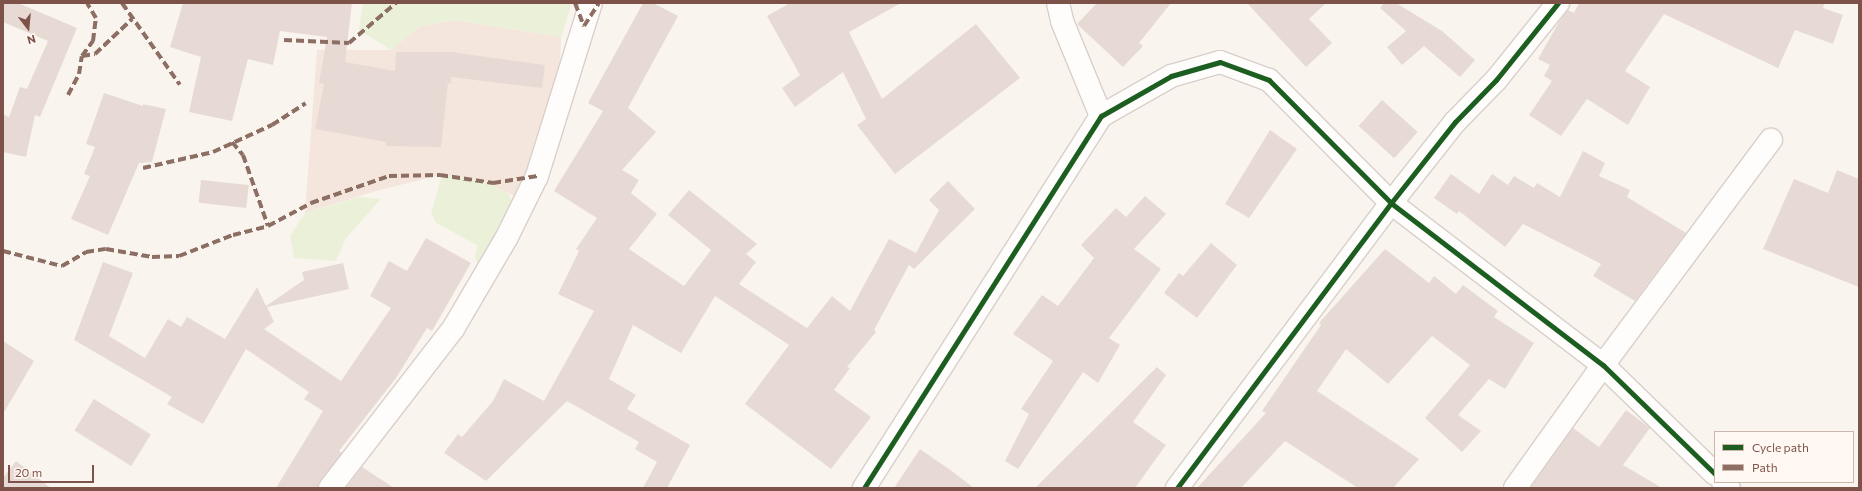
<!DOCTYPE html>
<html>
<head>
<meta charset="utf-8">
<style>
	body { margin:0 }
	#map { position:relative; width:1862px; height:491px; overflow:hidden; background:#faf4ee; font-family:Commissioner,sans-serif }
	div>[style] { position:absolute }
	.residential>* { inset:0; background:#f4e6dd }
	.green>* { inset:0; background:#ebf1d8 }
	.building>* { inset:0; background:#e7dad5; transform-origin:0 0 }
	.roads { filter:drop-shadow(1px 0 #d9cfca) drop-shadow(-1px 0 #d9cfca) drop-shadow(0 1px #d9cfca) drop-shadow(0 -1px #d9cfca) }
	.street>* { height:22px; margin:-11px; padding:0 11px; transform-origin:11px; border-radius:11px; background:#fefdfc }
	.quiet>* { height:4px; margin-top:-2px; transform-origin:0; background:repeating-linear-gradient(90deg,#8d6e63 0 8px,transparent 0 12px) }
	.cycleway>* { height:5px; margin:-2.5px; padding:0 2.5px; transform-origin:2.5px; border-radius:2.5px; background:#1b5e20 }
	span { translate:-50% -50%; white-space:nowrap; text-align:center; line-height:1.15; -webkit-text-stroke:3px #fff8f2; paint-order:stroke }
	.frame { position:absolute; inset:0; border:4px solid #7d5249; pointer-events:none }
	.legend { position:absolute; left:1714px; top:431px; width:140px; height:52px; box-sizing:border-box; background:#fff8f2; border:1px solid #cbb6ae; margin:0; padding:5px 7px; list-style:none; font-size:12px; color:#7d5249 }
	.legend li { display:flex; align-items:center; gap:8px; height:20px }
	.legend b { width:20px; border:1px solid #cbb6ae }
	.north { position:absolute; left:8px; top:8px; width:40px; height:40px; -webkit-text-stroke:3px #fff8f2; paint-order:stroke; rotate:164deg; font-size:11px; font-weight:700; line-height:16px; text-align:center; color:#7d5249 }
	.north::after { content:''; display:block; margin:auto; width:14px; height:18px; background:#7d5249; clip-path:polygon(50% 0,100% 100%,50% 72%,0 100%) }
	.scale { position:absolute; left:8px; top:465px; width:86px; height:18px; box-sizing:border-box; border:2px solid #7d5249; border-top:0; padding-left:5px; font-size:12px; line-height:14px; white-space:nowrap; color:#7d5249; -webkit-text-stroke:3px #fff8f2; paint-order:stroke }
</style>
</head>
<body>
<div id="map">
	<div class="residential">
		<div style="clip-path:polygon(455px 20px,561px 37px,560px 65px,525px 180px,514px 196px,481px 180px,441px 175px,379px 190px,305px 213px,317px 50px,391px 50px,420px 26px)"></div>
	</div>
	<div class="green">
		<div style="clip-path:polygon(363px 3px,572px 3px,561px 37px,455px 20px,420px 26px,391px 50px,359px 30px)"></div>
		<div style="clip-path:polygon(442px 175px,481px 180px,509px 194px,516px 213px,483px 274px,475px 258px,477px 245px,436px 223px,431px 213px)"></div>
		<div style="clip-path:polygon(359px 197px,381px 199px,346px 238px,336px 261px,294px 258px,290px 236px,305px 213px)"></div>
	</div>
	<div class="building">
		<div style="clip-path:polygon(3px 3px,18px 3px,77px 28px,40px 117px,35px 115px,26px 157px,3px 152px,3px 114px,9px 117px,20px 87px,27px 89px,48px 41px,3px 22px)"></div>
		<div style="clip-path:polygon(183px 3px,352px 3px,345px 62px,395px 71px,396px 52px,451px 52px,545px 65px,542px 88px,451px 77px,451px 84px,448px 83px,441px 147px,386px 146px,386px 142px,315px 129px,324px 84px,319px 83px,327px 37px,280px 31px,273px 65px,248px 59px,232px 121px,189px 112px,201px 57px,170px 47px)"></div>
		<div style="clip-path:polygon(643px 3px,653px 3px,678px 16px,628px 108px,656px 132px,622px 170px,639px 180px,631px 193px,657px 214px,629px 249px,684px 286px,711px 250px,668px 215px,689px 190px,757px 244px,746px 254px,756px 262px,739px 284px,807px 328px,832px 296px,850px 311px,889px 239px,916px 253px,939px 210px,929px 200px,948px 181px,975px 209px,914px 269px,909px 265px,874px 330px,876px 332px,847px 367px,850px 368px,834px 390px,871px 417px,831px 469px,745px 404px,789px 345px,715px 296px,681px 353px,633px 325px,609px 379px,636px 395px,627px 409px,690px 445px,667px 488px,643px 488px,657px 462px,635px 449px,639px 442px,567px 401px,486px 481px,444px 453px,458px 434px,462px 437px,493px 401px,504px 379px,544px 401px,594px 311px,558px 294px,579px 251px,576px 249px,597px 218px,554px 191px,603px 111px,588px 103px)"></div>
		<div style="clip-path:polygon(790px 3px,901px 3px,849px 32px,882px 99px,976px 24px,1020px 78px,895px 174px,857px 125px,866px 119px,843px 72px,795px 107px,782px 88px,800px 75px,767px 16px)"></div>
		<div style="clip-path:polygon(1097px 3px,1171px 3px,1139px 43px,1143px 46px,1123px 67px,1077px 24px)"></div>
		<div style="clip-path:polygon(1247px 3px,1326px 3px,1309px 19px,1332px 43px,1306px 67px)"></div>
		<div style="clip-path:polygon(1384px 3px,1396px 3px,1442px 31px,1475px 60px,1460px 77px,1424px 46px,1402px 65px,1387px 47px,1406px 31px,1380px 8px)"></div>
		<div style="clip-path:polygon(1579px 3px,1825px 3px,1823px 8px,1843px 15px,1833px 44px,1795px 30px,1778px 68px,1664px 14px,1625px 71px,1650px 87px,1628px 125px,1587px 99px,1561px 136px,1529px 115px,1552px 81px,1544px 76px,1550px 65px,1538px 59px,1559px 22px,1568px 10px,1574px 13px)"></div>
		<div style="clip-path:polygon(104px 93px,143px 106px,143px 104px,166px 109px,152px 162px,139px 163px,108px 235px,71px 219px,90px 176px,84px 174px,95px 147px,86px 144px)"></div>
		<div style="left:1382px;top:100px;width:48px;height:35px;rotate:42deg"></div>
		<div style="clip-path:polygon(1270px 130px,1297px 149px,1249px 218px,1225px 204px)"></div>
		<div style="clip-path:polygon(1583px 151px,1605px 163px,1599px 176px,1630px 190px,1627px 197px,1686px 233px,1635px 301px,1593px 276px,1601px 264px,1578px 252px,1523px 224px,1505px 247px,1459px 211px,1457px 214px,1434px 198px,1451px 174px,1479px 194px,1492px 174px,1508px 185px,1514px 176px,1534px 188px,1537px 183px,1560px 197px)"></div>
		<div style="clip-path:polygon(1837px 170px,1859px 179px,1859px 287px,1763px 249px,1794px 179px,1828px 193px)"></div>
		<div style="left:201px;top:180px;width:48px;height:23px;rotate:6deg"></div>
		<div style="clip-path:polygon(1145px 196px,1166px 214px,1134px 249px,1161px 269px,1109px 338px,1120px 345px,1098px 383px,1083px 372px,1018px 469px,1005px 461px,1029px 414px,1021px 409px,1053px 361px,1013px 334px,1042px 295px,1058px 306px,1094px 258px,1081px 245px,1116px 208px,1126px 217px)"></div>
		<div style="clip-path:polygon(426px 238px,471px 263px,432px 331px,427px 328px,396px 378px,339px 451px,342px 453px,318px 488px,276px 488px,323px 411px,304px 399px,309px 392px,246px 349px,203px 424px,167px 404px,172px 397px,74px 340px,103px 262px,133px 273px,109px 336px,145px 358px,168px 319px,181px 327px,187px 317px,225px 339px,257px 287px,266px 306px,304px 280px,302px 272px,343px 263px,349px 289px,267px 307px,274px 322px,264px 329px,341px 381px,391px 308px,370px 296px,389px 261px,407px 271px)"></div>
		<div style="clip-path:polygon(1211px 243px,1237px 265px,1197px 318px,1164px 293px,1179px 273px,1183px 276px)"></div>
		<div style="clip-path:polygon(1385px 249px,1429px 283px,1434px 276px,1456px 294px,1463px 285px,1498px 311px,1494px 317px,1534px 343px,1505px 389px,1489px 379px,1458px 415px,1481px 431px,1462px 452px,1425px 418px,1470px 365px,1432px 336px,1388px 384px,1346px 349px,1317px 391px,1419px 459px,1393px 488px,1358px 488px,1285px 441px,1241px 488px,1197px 488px,1266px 413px,1262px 411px,1321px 325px,1319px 323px)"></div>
		<div style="clip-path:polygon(3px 341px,34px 361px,3px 414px)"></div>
		<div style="clip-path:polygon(1157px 367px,1166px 375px,1133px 422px,1166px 445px,1135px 488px,1035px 488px)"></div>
		<div style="left:94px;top:399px;width:67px;height:37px;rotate:32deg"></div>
		<div style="clip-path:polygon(1626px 410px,1650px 428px,1623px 465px,1662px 488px,1530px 488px,1573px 428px,1599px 447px)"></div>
		<div style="clip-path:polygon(920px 449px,949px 469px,974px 488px,894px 488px)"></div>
		<div style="clip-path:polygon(16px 461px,51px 488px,3px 488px,3px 478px)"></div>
		<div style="clip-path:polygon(362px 467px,394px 488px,346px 488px)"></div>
	</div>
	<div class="roads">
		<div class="street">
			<div style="left:1058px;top:3px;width:18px;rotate:77deg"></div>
			<div style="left:1062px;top:21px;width:103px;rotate:67.7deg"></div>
			<div style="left:1723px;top:482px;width:8px;rotate:45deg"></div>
			<div style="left:330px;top:488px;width:201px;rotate:-52.3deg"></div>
			<div style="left:453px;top:329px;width:107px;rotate:-59.6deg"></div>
			<div style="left:507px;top:237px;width:68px;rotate:-63.8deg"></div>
			<div style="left:537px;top:176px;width:181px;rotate:-72.7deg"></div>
			<div style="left:864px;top:488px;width:441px;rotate:-57.5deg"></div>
			<div style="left:1101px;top:116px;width:81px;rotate:-29.7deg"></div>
			<div style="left:1171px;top:76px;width:51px;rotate:-15.9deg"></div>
			<div style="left:1220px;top:62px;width:52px;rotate:20.2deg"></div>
			<div style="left:1269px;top:80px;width:173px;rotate:45.2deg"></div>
			<div style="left:1391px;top:203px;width:267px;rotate:37.4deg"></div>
			<div style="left:1603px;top:365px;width:156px;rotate:44.2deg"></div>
			<div style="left:1177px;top:488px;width:356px;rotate:-53.1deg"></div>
			<div style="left:1391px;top:203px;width:103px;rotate:-51.7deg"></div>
			<div style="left:1455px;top:122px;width:59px;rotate:-45.7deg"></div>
			<div style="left:1496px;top:80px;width:99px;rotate:-51.2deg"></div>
			<div style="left:1515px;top:488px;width:151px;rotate:-54.4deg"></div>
			<div style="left:1603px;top:365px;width:281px;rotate:-53.3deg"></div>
		</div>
	</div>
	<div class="quiet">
		<div style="left:122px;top:3px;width:100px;rotate:54.7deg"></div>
		<div style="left:575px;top:3px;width:25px;rotate:69deg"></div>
		<div style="left:584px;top:26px;width:27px;rotate:-57deg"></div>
		<div style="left:284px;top:40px;width:65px;rotate:2.6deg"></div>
		<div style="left:349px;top:43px;width:62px;rotate:-40.4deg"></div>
		<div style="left:82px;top:56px;width:19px;rotate:-54deg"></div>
		<div style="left:93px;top:41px;width:23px;rotate:-83deg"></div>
		<div style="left:96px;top:18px;width:17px;rotate:-121deg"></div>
		<div style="left:68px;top:95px;width:24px;rotate:-62deg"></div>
		<div style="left:79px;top:74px;width:18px;rotate:-81deg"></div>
		<div style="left:82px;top:56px;width:13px;rotate:-9deg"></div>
		<div style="left:95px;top:54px;width:51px;rotate:-43.4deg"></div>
		<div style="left:232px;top:142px;width:17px;rotate:50deg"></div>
		<div style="left:243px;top:155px;width:75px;rotate:70.6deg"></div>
		<div style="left:143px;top:168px;width:72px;rotate:-12.9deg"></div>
		<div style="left:213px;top:152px;width:65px;rotate:-24.6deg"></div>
		<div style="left:272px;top:125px;width:40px;rotate:-32.9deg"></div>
		<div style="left:3px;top:251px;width:61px;rotate:14.3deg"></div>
		<div style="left:62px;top:266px;width:28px;rotate:-30deg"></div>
		<div style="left:86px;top:252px;width:20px;rotate:-9deg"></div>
		<div style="left:106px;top:249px;width:47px;rotate:9.9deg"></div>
		<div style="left:152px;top:257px;width:27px;rotate:-2deg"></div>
		<div style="left:179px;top:256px;width:58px;rotate:-21.3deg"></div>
		<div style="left:233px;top:235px;width:36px;rotate:-14deg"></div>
		<div style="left:268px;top:226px;width:49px;rotate:-28.1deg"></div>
		<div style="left:311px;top:203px;width:83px;rotate:-19.1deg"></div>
		<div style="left:389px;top:176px;width:51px;rotate:-1.1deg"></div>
		<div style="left:440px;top:175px;width:54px;rotate:8.6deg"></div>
		<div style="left:493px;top:183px;width:45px;rotate:-9deg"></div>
	</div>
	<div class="cycleway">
		<div style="left:864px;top:488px;width:441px;rotate:-57.5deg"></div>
		<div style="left:1101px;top:116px;width:81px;rotate:-29.7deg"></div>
		<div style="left:1171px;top:76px;width:51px;rotate:-15.9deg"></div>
		<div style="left:1220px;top:62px;width:52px;rotate:20.2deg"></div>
		<div style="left:1269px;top:80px;width:173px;rotate:45.2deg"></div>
		<div style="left:1391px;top:203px;width:267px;rotate:37.4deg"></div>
		<div style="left:1603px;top:365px;width:156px;rotate:44.2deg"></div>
		<div style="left:1177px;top:488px;width:356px;rotate:-53.1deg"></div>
		<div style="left:1391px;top:203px;width:103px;rotate:-51.7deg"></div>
		<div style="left:1455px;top:122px;width:59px;rotate:-45.7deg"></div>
		<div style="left:1496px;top:80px;width:99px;rotate:-51.2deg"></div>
	</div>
	<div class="frame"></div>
	<ul class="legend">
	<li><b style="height:5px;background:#1b5e20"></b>Cycle path</li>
	<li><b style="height:5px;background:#8d6e63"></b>Path</li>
	</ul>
	<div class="north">N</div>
	<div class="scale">20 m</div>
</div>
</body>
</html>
